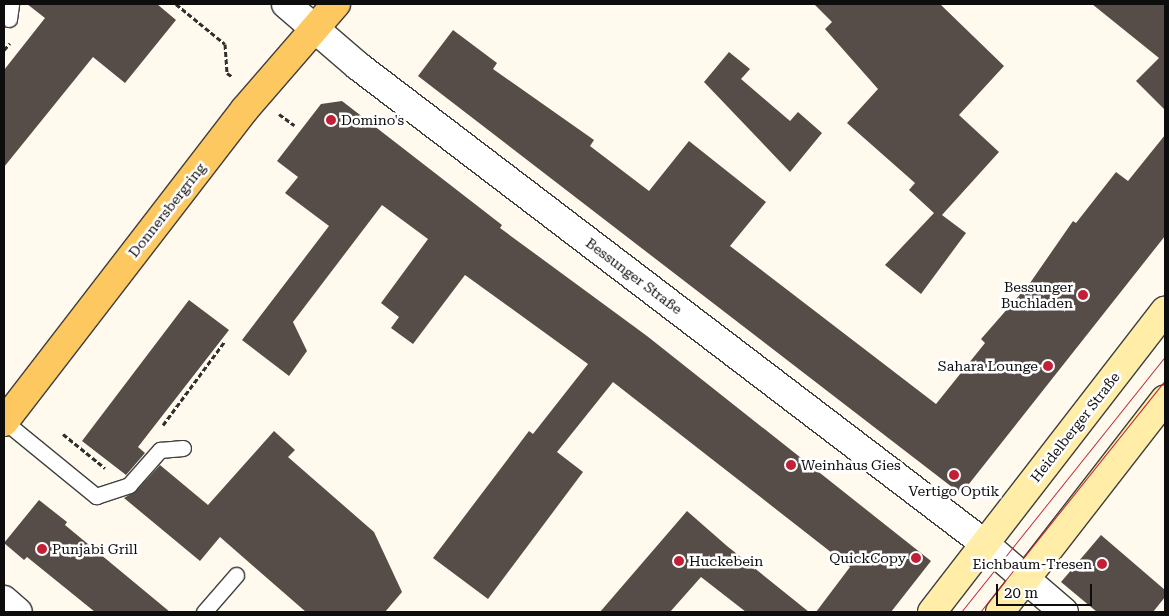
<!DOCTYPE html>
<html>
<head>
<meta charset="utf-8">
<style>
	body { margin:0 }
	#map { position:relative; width:1169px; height:616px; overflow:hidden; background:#fffaed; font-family:"Roboto Serif",serif }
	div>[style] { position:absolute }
	.building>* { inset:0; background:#564d49 }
	.path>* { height:3px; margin-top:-1.5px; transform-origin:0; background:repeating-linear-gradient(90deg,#2f2f2f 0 5px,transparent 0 7.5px) }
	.roads { filter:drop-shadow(1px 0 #404040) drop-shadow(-1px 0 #404040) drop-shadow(0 1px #404040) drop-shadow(0 -1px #404040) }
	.lane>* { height:15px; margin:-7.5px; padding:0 7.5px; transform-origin:7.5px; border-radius:7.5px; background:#fff }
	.street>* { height:28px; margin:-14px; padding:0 14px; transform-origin:14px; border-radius:14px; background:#fff }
	.secondary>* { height:28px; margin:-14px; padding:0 14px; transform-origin:14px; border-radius:14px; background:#ffeda8 }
	.primary>* { height:28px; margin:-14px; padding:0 14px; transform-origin:14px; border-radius:14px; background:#fdc85f }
	.tram>* { height:1px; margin:-0.5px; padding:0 0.5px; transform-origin:0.5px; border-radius:0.5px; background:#c12037 }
	.dots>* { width:14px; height:14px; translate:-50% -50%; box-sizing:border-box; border:2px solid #fff; border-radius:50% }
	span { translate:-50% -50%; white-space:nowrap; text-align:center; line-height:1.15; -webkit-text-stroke:5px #fff; paint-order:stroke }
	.poi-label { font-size:14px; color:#0d0d0d }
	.left { translate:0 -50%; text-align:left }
	.right { translate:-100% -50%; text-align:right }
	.street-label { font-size:14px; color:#0d0d0d }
	.frame { position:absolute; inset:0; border:5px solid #0d0d0d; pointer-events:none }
	.scale { position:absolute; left:996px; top:584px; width:96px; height:22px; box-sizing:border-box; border:2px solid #0d0d0d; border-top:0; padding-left:6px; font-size:15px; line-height:18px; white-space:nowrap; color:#0d0d0d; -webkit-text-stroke:4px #fff; paint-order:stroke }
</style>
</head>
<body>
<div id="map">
	<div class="building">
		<div style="clip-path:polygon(27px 4px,157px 4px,176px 20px,125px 83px,93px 57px,4px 167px,4px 70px,45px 18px)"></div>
		<div style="clip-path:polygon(814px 4px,940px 4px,1004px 66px,959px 115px,999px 152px,942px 215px,966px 233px,921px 294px,885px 265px,934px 213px,909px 190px,915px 183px,847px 123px,878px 89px,825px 29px,832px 22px)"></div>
		<div style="clip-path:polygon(1092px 4px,1165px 4px,1165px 110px,1136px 81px,1159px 58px)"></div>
		<div style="clip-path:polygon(453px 30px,497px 63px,493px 69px,594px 140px,590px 146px,649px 191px,689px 141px,766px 202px,730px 246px,936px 404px,985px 343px,981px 339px,1030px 283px,1073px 221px,1076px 223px,1116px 172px,1128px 181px,1165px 135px,1165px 236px,961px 494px,418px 76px)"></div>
		<div style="clip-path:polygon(729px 52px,750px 69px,741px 79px,790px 121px,798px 112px,822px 133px,790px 172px,704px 82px)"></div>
		<div style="clip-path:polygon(342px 101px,502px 225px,500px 228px,647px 336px,931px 561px,891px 612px,816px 612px,850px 567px,613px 382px,557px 452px,583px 472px,488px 599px,433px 558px,529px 431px,533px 434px,588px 364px,465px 275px,413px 344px,391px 328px,399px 317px,381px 303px,428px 239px,382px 205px,293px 322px,307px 351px,289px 376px,242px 340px,329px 226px,285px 193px,298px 177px,277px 161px,321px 104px)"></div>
		<div style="clip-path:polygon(189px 300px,229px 330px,138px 447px,145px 453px,126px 475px,82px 441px)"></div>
		<div style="clip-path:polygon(274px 431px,295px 450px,288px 457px,374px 532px,402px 592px,385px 612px,306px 612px,220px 537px,200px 561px,124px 498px,136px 491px,160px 465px,208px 505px)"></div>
		<div style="clip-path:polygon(39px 500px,67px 522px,65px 525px,170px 612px,95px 612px,27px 557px,24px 560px,4px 543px)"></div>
		<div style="clip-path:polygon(687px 511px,727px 546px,809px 612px,746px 612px,701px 577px,670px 612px,600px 612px)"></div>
		<div style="clip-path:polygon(1101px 535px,1165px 590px,1165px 597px,1153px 612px,1097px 612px,1061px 582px)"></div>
	</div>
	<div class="path">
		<div style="left:176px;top:4px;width:63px;rotate:39.2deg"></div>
		<div style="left:225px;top:44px;width:29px;rotate:86deg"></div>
		<div style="left:227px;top:73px;width:7px;rotate:34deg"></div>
		<div style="left:4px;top:50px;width:9px;rotate:-49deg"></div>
		<div style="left:279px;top:114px;width:19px;rotate:36deg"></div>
		<div style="left:163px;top:425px;width:104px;rotate:-53.6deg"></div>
		<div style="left:63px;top:434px;width:54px;rotate:39deg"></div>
	</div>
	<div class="roads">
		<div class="lane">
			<div style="left:9px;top:19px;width:15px;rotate:-82deg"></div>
			<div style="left:4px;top:421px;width:119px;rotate:39.2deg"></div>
			<div style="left:96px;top:496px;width:35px;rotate:-18deg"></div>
			<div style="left:129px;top:485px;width:47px;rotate:-48.5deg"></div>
			<div style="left:160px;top:450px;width:23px;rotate:-5deg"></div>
			<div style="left:204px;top:612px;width:49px;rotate:-49.1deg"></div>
		</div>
		<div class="street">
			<div style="left:286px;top:4px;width:95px;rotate:40.7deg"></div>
			<div style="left:358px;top:66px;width:788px;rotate:37.32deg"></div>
			<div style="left:985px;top:544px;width:104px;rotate:40.7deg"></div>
			<div style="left:4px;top:600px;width:18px;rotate:41deg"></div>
		</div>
		<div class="secondary">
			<div style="left:932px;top:612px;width:381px;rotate:-52.3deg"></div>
			<div style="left:1000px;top:612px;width:269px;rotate:-52.2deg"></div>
		</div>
		<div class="primary">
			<div style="left:4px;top:422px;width:395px;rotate:-52.4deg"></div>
			<div style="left:245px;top:109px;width:139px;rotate:-49.1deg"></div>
		</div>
	</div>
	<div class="tram">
		<div style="left:961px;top:612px;width:327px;rotate:-51.4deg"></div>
		<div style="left:980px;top:612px;width:297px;rotate:-51.4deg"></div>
	</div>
	<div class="dots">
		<div style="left:331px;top:120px;background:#c12037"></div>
		<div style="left:1083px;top:295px;background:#c12037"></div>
		<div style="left:1048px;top:366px;background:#c12037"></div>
		<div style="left:791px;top:465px;background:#c12037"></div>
		<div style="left:954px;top:475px;background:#c12037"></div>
		<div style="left:42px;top:549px;background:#c12037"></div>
		<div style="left:916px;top:558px;background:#c12037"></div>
		<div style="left:679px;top:561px;background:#c12037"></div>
		<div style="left:1102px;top:564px;background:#c12037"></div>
	</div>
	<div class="poi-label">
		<span class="left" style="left:341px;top:120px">Domino's</span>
		<span class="right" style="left:1073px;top:295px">Bessunger<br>Buchladen</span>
		<span class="right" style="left:1038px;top:366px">Sahara Lounge</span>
		<span class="left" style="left:801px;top:465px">Weinhaus Gies</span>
		<span style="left:954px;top:491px">Vertigo Optik</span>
		<span class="left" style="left:52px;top:549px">Punjabi Grill</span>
		<span class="right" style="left:906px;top:558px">QuickCopy</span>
		<span class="left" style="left:689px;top:561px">Huckebein</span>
		<span class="right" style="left:1092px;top:564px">Eichbaum-Tresen</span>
	</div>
	<div class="street-label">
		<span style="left:167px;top:210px;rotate:-52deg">Donnersbergring</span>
		<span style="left:634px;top:276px;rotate:37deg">Bessunger Straße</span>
		<span style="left:1075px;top:427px;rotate:-52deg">Heidelberger Straße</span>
	</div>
	<div class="frame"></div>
	<div class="scale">20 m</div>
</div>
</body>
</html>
